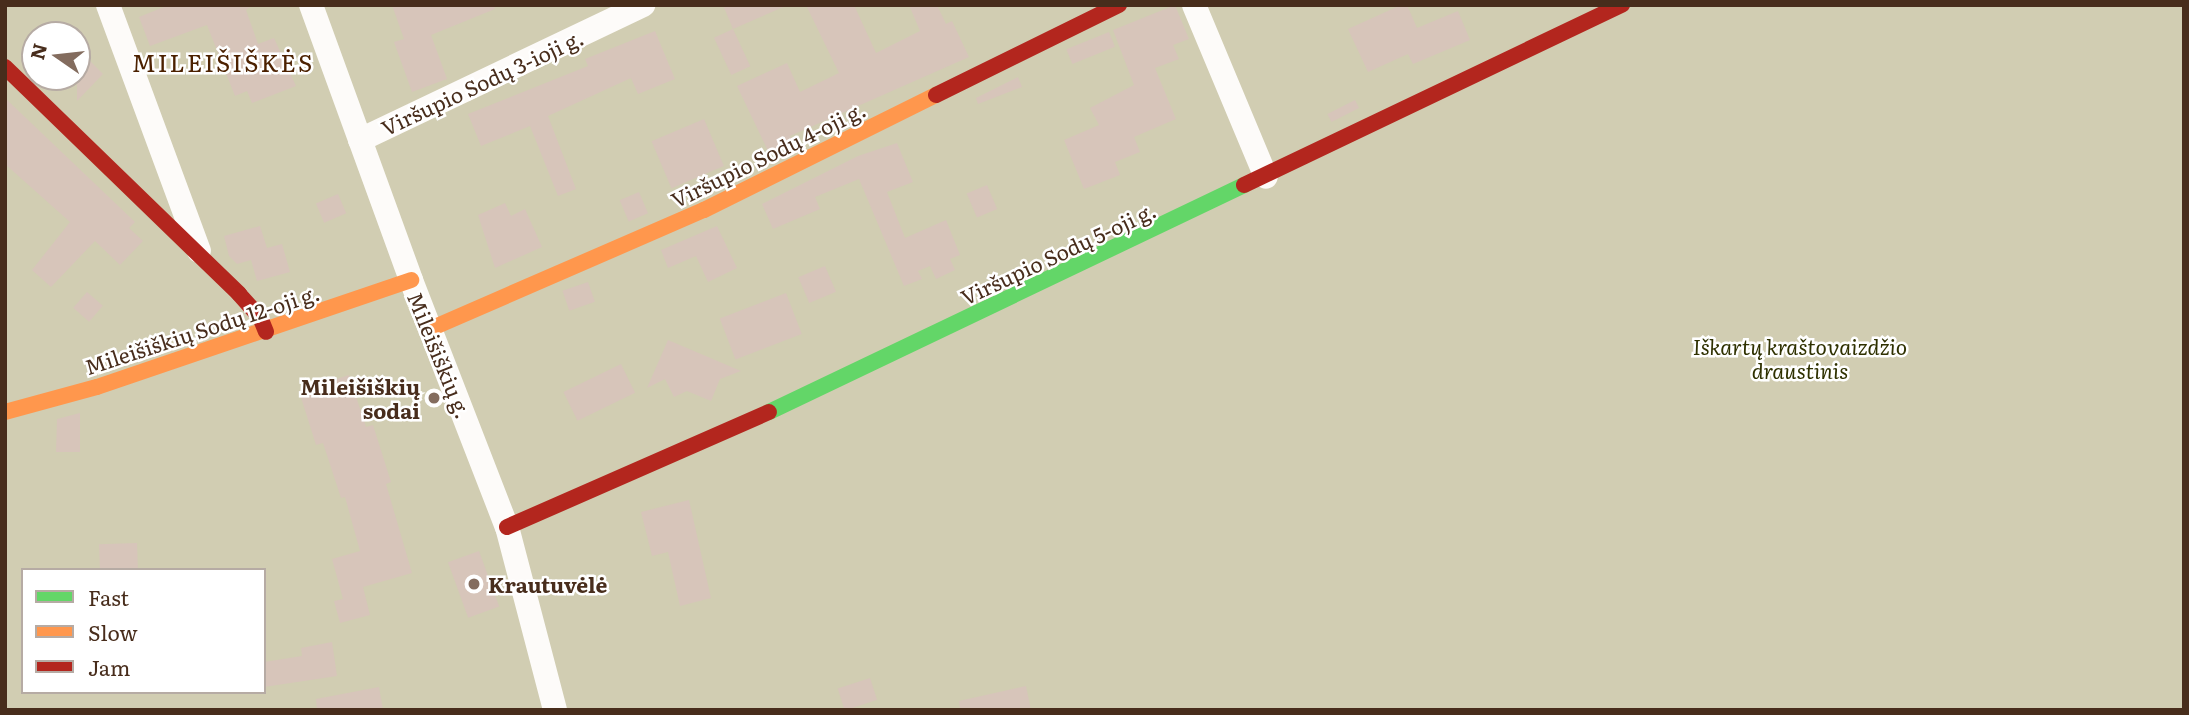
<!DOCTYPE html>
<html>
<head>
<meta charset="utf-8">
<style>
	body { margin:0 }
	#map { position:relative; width:2189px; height:715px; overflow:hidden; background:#f0e2d8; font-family:Literata,serif }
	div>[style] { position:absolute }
	.green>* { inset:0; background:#d1cdb2 }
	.building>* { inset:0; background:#d7c5ba; transform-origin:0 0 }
	.street>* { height:24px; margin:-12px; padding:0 12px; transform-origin:12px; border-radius:12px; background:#fdfbf9 }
	.fast>* { height:16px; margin:-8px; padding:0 8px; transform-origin:8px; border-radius:8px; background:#63d668 }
	.slow>* { height:16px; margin:-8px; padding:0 8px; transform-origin:8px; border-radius:8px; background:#ff974d }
	.jam>* { height:16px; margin:-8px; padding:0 8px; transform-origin:8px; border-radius:8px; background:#b3261e }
	.dots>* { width:19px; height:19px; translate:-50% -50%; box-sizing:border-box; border:4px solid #fff; border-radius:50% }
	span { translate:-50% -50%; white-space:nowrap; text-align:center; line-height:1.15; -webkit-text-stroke:5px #fff; paint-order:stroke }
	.street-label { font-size:21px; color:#482d1c }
	.park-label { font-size:21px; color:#2f3100; font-style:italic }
	.poi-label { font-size:21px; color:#482d1c; font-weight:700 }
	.right { translate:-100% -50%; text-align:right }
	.left { translate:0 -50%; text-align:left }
	.quarter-label { font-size:24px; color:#4c2100; letter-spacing:2px }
	.frame { position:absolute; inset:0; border:7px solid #482d1c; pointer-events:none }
	.legend { position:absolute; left:21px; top:568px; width:245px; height:126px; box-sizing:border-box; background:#fff; border:2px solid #b6aba4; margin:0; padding:9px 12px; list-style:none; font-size:21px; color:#482d1c }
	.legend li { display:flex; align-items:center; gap:14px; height:35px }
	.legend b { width:35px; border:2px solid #b6aba4 }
	.north { position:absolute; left:21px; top:21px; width:70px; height:70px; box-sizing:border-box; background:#fff; border:2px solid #b6aba4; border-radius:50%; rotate:284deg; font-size:19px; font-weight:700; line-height:28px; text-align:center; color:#482d1c }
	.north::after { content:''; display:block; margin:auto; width:24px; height:32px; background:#836c5e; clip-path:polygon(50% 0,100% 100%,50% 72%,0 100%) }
</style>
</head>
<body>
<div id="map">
	<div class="green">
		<div style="clip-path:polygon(evenodd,5px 5px,2184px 5px,2184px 710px,5px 710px,5px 5px,35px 35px,77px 35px,77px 77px,35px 77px,35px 35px,5px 5px,23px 570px,264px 570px,264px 692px,23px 692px,23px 570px)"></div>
	</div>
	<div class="building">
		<div style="clip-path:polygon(169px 5px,253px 5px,246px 10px,258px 44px,274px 38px,296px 86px,252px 103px,247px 91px,235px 96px,207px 25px,150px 46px,139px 17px)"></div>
		<div style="clip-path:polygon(392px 5px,494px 5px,495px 9px,431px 35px,447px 79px,412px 92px,394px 42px,404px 39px)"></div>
		<div style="clip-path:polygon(723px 5px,788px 5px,733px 29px)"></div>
		<div style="clip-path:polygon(806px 5px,854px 5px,876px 53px,920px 31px,909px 5px,937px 5px,946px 24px,952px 21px,969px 57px,790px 136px,793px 143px,770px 155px,737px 86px,787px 63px,800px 92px,839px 73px)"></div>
		<div style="clip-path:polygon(1175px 5px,1189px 39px,1173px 45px,1179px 59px,1155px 68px,1176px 119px,1134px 137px,1140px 152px,1115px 162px,1120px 175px,1084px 189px,1064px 140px,1099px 125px,1090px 108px,1134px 85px,1113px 30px)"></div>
		<div style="clip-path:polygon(1401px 5px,1407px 5px,1417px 28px,1458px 11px,1470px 40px,1413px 64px,1408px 54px,1368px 72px,1348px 29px)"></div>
		<div style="left:733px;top:29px;width:41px;height:21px;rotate:65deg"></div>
		<div style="clip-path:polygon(655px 31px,675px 79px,638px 94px,631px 78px,548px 116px,576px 189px,558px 196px,530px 126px,481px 146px,468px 114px,588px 66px,585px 59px)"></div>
		<div style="left:1109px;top:32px;width:16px;height:46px;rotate:68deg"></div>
		<div style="clip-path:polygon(77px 48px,103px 74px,77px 101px)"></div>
		<div style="clip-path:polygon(1018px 77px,1022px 87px,978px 104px,976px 98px)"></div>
		<div style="clip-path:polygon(5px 98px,135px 222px,129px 228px,143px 241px,120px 265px,95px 241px,51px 287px,32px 270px,70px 222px,5px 164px)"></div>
		<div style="left:1355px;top:100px;width:9px;height:31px;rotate:63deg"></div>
		<div style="left:704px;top:119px;width:51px;height:57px;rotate:67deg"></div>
		<div style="clip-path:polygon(897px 143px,913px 182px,887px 192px,905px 238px,946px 220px,960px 255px,950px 259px,955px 270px,936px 279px,930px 266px,918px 271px,922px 279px,904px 286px,859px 179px,815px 197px,820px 209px,773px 229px,762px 204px,858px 156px)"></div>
		<div style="left:987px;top:185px;width:26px;height:22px;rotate:67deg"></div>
		<div style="left:639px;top:192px;width:23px;height:21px;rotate:67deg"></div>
		<div style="left:338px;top:194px;width:21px;height:24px;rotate:67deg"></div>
		<div style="clip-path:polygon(505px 203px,511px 216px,525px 209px,542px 247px,495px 268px,478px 215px)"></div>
		<div style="clip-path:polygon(260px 226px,267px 248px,282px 244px,290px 272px,257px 281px,251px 260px,237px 264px,229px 256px,224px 236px)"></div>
		<div style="clip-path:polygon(717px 226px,737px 268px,708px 282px,696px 256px,668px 268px,661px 250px)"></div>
		<div style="left:825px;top:266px;width:28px;height:29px;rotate:67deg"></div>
		<div style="left:588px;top:282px;width:21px;height:27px;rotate:71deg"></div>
		<div style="left:87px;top:292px;width:21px;height:21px;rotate:41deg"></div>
		<div style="left:786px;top:293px;width:44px;height:71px;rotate:69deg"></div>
		<div style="clip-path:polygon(668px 340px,741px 371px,720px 379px,711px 401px,687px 391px,674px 397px,665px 379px,647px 388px)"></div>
		<div style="left:621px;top:364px;width:32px;height:64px;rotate:64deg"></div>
		<div style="clip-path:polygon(349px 375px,366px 427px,373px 425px,391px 482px,386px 484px,412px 573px,363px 587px,370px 615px,340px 623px,334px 601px,343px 599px,332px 559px,360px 551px,345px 497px,341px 498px,323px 443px,316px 445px,299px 391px)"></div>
		<div style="clip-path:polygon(80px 413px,80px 452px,56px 452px,57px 419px)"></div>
		<div style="clip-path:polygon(689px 500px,711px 598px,680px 606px,668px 552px,652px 556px,641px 512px)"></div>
		<div style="left:137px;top:543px;width:27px;height:38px;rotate:88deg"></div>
		<div style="left:479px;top:551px;width:59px;height:33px;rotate:70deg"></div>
		<div style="clip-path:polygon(332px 642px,337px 676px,264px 687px,264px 662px,302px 656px,301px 648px)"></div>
		<div style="left:870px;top:678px;width:23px;height:34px;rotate:72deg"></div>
		<div style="clip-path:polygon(1026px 686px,1031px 710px,960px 710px,959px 701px)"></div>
		<div style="clip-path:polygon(379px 687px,383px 710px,317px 710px,316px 699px)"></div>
	</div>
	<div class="street">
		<div style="left:108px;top:5px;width:262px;rotate:69.7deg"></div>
		<div style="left:311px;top:5px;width:293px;rotate:70deg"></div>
		<div style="left:411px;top:280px;width:265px;rotate:68.8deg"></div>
		<div style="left:507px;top:527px;width:189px;rotate:75.3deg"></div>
		<div style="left:1194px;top:5px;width:186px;rotate:67.3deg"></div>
		<div style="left:360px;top:140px;width:314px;rotate:-25.5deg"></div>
	</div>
	<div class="fast">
		<div style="left:769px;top:412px;width:526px;rotate:-25.54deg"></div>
	</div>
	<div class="slow">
		<div style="left:430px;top:329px;width:299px;rotate:-23.5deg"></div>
		<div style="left:704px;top:210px;width:259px;rotate:-26.4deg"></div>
		<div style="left:5px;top:412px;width:95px;rotate:-15.2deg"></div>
		<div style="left:97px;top:387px;width:332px;rotate:-18.8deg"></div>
	</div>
	<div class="jam">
		<div style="left:5px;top:67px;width:326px;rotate:44.1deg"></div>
		<div style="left:239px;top:294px;width:31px;rotate:48deg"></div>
		<div style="left:260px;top:317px;width:16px;rotate:68deg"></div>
		<div style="left:936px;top:95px;width:204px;rotate:-26.2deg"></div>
		<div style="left:1244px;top:185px;width:419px;rotate:-25.5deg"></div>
		<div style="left:507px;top:527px;width:286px;rotate:-23.7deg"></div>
	</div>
	<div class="dots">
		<div style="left:434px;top:398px;background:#836c5e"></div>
		<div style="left:474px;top:584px;background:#836c5e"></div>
	</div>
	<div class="street-label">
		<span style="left:482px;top:82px;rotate:-25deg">Viršupio Sodų 3-ioji g.</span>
		<span style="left:768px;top:154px;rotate:-26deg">Viršupio Sodų 4-oji g.</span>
		<span style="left:1058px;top:253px;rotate:-25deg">Viršupio Sodų 5-oji g.</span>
		<span style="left:202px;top:329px;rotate:-18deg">Mileišiškių Sodų 12-oji g.</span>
		<span style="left:440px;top:355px;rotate:68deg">Mileišiškių g.</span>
	</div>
	<div class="park-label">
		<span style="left:1800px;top:358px">Iškartų kraštovaizdžio<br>draustinis</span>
	</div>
	<div class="poi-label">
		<span class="right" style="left:420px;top:398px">Mileišiškių<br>sodai</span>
		<span class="left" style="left:488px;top:584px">Krautuvėlė</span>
	</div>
	<div class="quarter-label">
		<span style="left:223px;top:62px">MILEIŠIŠKĖS</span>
	</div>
	<div class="frame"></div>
	<ul class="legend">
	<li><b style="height:9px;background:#63d668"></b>Fast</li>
	<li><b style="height:9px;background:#ff974d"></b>Slow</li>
	<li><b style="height:9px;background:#b3261e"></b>Jam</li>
	</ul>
	<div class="north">N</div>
</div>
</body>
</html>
